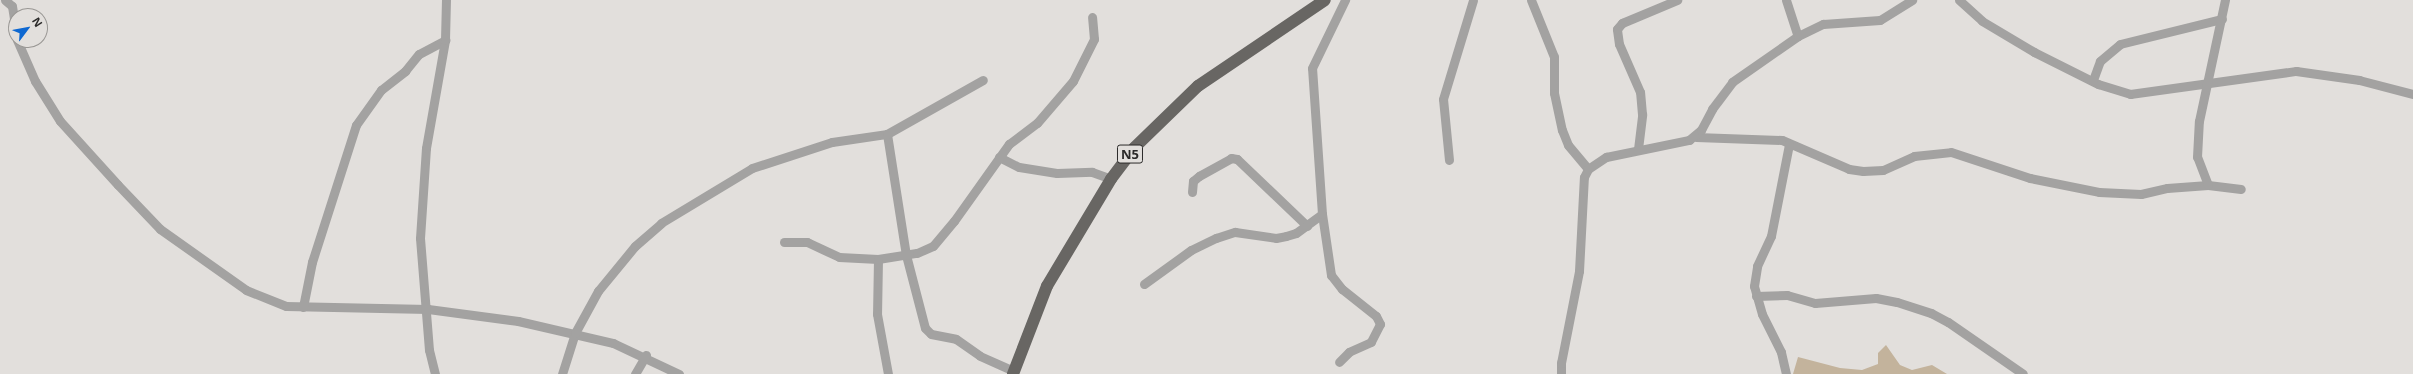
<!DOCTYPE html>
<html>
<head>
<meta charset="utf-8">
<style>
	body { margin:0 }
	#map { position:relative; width:2413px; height:374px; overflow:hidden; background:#e2dfdc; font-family:"Open Sans",sans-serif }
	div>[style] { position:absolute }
	.green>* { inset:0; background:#c3b39c }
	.minor>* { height:9px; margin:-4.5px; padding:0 4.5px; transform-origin:4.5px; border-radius:4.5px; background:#a3a2a1 }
	.trunk>* { height:12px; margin:-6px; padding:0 6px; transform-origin:6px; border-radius:6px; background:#686663 }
	span { translate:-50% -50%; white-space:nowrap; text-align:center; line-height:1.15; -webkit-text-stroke:3px #e2dfdc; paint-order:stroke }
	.shield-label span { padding:1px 3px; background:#e2dfdc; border:1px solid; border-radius:3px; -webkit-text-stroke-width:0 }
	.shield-label { font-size:13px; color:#2b2a29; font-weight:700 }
	.north { position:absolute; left:8px; top:8px; width:40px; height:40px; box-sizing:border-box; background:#e2dfdc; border:1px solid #999794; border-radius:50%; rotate:58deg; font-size:11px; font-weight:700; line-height:16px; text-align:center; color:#2b2a29 }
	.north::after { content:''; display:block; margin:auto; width:14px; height:18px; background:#0e68d1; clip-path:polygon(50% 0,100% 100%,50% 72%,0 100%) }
</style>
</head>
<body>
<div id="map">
	<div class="green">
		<div style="clip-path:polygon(1886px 345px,1900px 365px,1912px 370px,1932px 365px,1947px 374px,1793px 374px,1798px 357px,1840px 368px,1862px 370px,1878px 364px,1878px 353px)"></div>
	</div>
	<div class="minor">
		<div style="left:5px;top:0;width:9px;rotate:41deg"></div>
		<div style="left:12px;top:6px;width:25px;rotate:81deg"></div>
		<div style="left:1531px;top:0;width:61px;rotate:68deg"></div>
		<div style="left:1554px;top:57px;width:36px;rotate:90deg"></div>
		<div style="left:1554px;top:93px;width:38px;rotate:78deg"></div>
		<div style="left:1562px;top:130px;width:16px;rotate:68deg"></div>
		<div style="left:1568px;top:145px;width:31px;rotate:50deg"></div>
		<div style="left:1786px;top:0;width:38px;rotate:72deg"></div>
		<div style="left:1959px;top:0;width:31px;rotate:42deg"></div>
		<div style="left:1982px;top:21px;width:61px;rotate:30.8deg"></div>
		<div style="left:2034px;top:52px;width:72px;rotate:26.6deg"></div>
		<div style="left:2098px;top:84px;width:34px;rotate:17deg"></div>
		<div style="left:2130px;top:94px;width:168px;rotate:-7.9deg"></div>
		<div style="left:2296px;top:71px;width:64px;rotate:8.1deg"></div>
		<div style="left:2359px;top:80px;width:56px;rotate:14.5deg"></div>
		<div style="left:17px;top:40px;width:45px;rotate:66.3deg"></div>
		<div style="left:35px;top:81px;width:47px;rotate:58deg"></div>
		<div style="left:60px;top:121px;width:86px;rotate:47.8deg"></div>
		<div style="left:118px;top:185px;width:61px;rotate:46.3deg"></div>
		<div style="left:160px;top:229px;width:105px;rotate:35.3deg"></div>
		<div style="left:246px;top:290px;width:43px;rotate:21.8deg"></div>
		<div style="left:286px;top:306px;width:142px;rotate:1.2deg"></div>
		<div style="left:428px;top:309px;width:91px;rotate:7.6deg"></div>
		<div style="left:518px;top:321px;width:98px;rotate:13deg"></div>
		<div style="left:613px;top:343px;width:73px;rotate:25.2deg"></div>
		<div style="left:2093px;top:80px;width:20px;rotate:-70deg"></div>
		<div style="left:2100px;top:61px;width:26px;rotate:-40deg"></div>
		<div style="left:2120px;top:44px;width:105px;rotate:-13.8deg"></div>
		<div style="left:887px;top:134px;width:122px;rotate:81.1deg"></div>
		<div style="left:906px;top:255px;width:75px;rotate:75.4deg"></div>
		<div style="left:925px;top:328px;width:8px;rotate:45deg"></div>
		<div style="left:931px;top:334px;width:25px;rotate:11deg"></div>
		<div style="left:956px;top:339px;width:29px;rotate:35deg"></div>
		<div style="left:980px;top:356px;width:36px;rotate:24deg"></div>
		<div style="left:1696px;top:137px;width:86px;rotate:2deg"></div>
		<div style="left:1782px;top:140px;width:73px;rotate:23.4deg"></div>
		<div style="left:1849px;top:169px;width:14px;rotate:8deg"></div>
		<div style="left:1863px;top:171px;width:20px;rotate:-3deg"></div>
		<div style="left:1883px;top:170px;width:34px;rotate:-24deg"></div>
		<div style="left:1914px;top:156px;width:37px;rotate:-6deg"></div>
		<div style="left:1951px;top:152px;width:83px;rotate:18.2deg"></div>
		<div style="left:2030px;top:178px;width:70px;rotate:11.5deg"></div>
		<div style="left:2099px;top:192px;width:42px;rotate:2.7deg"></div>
		<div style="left:2141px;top:194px;width:27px;rotate:-13deg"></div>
		<div style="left:2167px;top:188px;width:41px;rotate:-4.2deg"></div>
		<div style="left:2208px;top:185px;width:33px;rotate:7deg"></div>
		<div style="left:1638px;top:149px;width:35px;rotate:-83deg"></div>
		<div style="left:1642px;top:114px;width:22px;rotate:-95deg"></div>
		<div style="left:1640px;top:92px;width:52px;rotate:-113.6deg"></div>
		<div style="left:1619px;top:44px;width:15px;rotate:-98deg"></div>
		<div style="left:1617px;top:29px;width:8px;rotate:-50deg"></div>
		<div style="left:1622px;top:23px;width:60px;rotate:-22.7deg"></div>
		<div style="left:999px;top:157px;width:22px;rotate:27deg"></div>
		<div style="left:1019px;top:167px;width:38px;rotate:9deg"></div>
		<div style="left:1057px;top:173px;width:35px;rotate:-2deg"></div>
		<div style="left:1092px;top:172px;width:20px;rotate:20deg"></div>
		<div style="left:1449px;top:160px;width:61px;rotate:-95.6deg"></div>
		<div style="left:1443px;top:99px;width:103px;rotate:-73.1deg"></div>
		<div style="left:2208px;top:185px;width:30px;rotate:-111deg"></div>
		<div style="left:2197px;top:157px;width:36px;rotate:-87deg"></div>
		<div style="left:2199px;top:121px;width:124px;rotate:-77.9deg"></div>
		<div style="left:1192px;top:192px;width:11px;rotate:-85deg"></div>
		<div style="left:1193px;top:181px;width:8px;rotate:-40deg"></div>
		<div style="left:1199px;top:176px;width:37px;rotate:-29deg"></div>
		<div style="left:1231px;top:158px;width:6px;rotate:9deg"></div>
		<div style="left:1237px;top:159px;width:97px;rotate:43.7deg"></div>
		<div style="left:1322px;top:214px;width:62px;rotate:81.6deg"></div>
		<div style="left:1331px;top:275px;width:18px;rotate:52deg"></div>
		<div style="left:1342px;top:289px;width:43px;rotate:38.5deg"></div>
		<div style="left:1376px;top:316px;width:9px;rotate:63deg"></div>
		<div style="left:1380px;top:324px;width:20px;rotate:117deg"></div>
		<div style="left:1371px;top:342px;width:24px;rotate:156deg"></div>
		<div style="left:1349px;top:352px;width:14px;rotate:135deg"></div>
		<div style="left:784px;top:242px;width:23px"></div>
		<div style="left:807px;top:242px;width:35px;rotate:25deg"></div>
		<div style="left:839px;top:257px;width:39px;rotate:3deg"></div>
		<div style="left:878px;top:259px;width:39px;rotate:-9deg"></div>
		<div style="left:917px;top:253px;width:17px;rotate:-24deg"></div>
		<div style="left:933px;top:246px;width:33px;rotate:-50deg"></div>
		<div style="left:954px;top:221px;width:95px;rotate:-54.5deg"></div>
		<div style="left:1009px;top:144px;width:35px;rotate:-37deg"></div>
		<div style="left:1037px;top:123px;width:55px;rotate:-49.4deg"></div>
		<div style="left:1073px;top:81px;width:47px;rotate:-63.4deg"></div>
		<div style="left:1094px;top:39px;width:22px;rotate:-95deg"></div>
		<div style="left:878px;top:259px;width:55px;rotate:91deg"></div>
		<div style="left:877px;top:314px;width:61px;rotate:79.6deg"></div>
		<div style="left:1144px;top:284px;width:58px;rotate:-35.9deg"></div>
		<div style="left:1191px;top:250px;width:28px;rotate:-26deg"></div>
		<div style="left:1216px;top:238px;width:20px;rotate:-18deg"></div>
		<div style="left:1235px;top:232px;width:41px;rotate:8.3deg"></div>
		<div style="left:1276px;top:238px;width:10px;rotate:-11deg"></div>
		<div style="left:1286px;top:236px;width:10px;rotate:-17deg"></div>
		<div style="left:1296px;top:233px;width:32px;rotate:-36deg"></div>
		<div style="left:1322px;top:214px;width:146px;rotate:-93.9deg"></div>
		<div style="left:1312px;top:68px;width:76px;rotate:-64.1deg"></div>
		<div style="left:1756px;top:296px;width:31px;rotate:-2deg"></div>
		<div style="left:1787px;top:295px;width:29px;rotate:16deg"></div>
		<div style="left:1815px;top:303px;width:61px;rotate:-4.7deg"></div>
		<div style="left:1876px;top:298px;width:21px;rotate:11deg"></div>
		<div style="left:1897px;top:302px;width:36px;rotate:18deg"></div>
		<div style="left:1931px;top:313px;width:19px;rotate:28deg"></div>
		<div style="left:1948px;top:322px;width:91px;rotate:34.7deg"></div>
		<div style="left:303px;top:307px;width:46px;rotate:-78.7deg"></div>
		<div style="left:312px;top:262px;width:144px;rotate:-72.2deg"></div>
		<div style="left:356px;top:125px;width:43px;rotate:-54.5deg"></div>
		<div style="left:381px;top:90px;width:31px;rotate:-38deg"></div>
		<div style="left:405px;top:71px;width:22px;rotate:-51deg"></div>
		<div style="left:419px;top:54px;width:30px;rotate:-28deg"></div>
		<div style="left:435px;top:374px;width:25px;rotate:-104deg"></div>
		<div style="left:429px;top:350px;width:112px;rotate:-94.6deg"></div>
		<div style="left:420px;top:238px;width:90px;rotate:-86.2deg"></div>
		<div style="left:426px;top:148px;width:110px;rotate:-80deg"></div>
		<div style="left:445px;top:40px;width:40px;rotate:-88.6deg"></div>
		<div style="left:562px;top:374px;width:43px;rotate:-72.4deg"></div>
		<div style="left:575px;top:333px;width:48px;rotate:-61.3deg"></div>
		<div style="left:598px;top:291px;width:58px;rotate:-50.6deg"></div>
		<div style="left:635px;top:246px;width:35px;rotate:-41deg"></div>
		<div style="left:661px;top:223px;width:106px;rotate:-31.1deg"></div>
		<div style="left:752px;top:168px;width:84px;rotate:-18deg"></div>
		<div style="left:832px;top:142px;width:56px;rotate:-8.3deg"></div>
		<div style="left:887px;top:134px;width:110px;rotate:-29.4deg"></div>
		<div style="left:635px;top:374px;width:22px;rotate:-60deg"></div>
		<div style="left:1561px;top:374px;width:11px;rotate:-90deg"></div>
		<div style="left:1561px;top:363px;width:94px;rotate:-78.9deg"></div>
		<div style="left:1579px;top:271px;width:94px;rotate:-87deg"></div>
		<div style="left:1584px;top:177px;width:9px;rotate:-63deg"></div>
		<div style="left:1588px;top:169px;width:22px;rotate:-34deg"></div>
		<div style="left:1606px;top:157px;width:85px;rotate:-11.6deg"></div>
		<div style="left:1689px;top:140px;width:16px;rotate:-40deg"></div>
		<div style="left:1701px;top:130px;width:24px;rotate:-62deg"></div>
		<div style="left:1712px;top:109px;width:34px;rotate:-53deg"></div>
		<div style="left:1732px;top:82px;width:80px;rotate:-34.9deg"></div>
		<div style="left:1798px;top:36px;width:28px;rotate:-26deg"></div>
		<div style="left:1823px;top:24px;width:57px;rotate:-4deg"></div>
		<div style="left:1880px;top:20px;width:38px;rotate:-32deg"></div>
		<div style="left:1786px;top:374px;width:23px;rotate:-103deg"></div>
		<div style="left:1781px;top:352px;width:42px;rotate:-116.6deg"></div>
		<div style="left:1762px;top:314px;width:29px;rotate:-106deg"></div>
		<div style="left:1754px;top:286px;width:20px;rotate:-81deg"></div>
		<div style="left:1757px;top:266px;width:33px;rotate:-65deg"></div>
		<div style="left:1771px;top:236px;width:94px;rotate:-78.9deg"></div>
	</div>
	<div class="trunk">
		<div style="left:1013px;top:374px;width:94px;rotate:-68.9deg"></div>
		<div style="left:1047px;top:286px;width:125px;rotate:-59.1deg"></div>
		<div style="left:1111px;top:179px;width:39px;rotate:-53deg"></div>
		<div style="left:1134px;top:148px;width:89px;rotate:-44.1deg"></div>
		<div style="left:1198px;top:86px;width:153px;rotate:-34.1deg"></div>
	</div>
	<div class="shield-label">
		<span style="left:1130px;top:154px">N5</span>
	</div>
	<div class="north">N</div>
</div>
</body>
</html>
